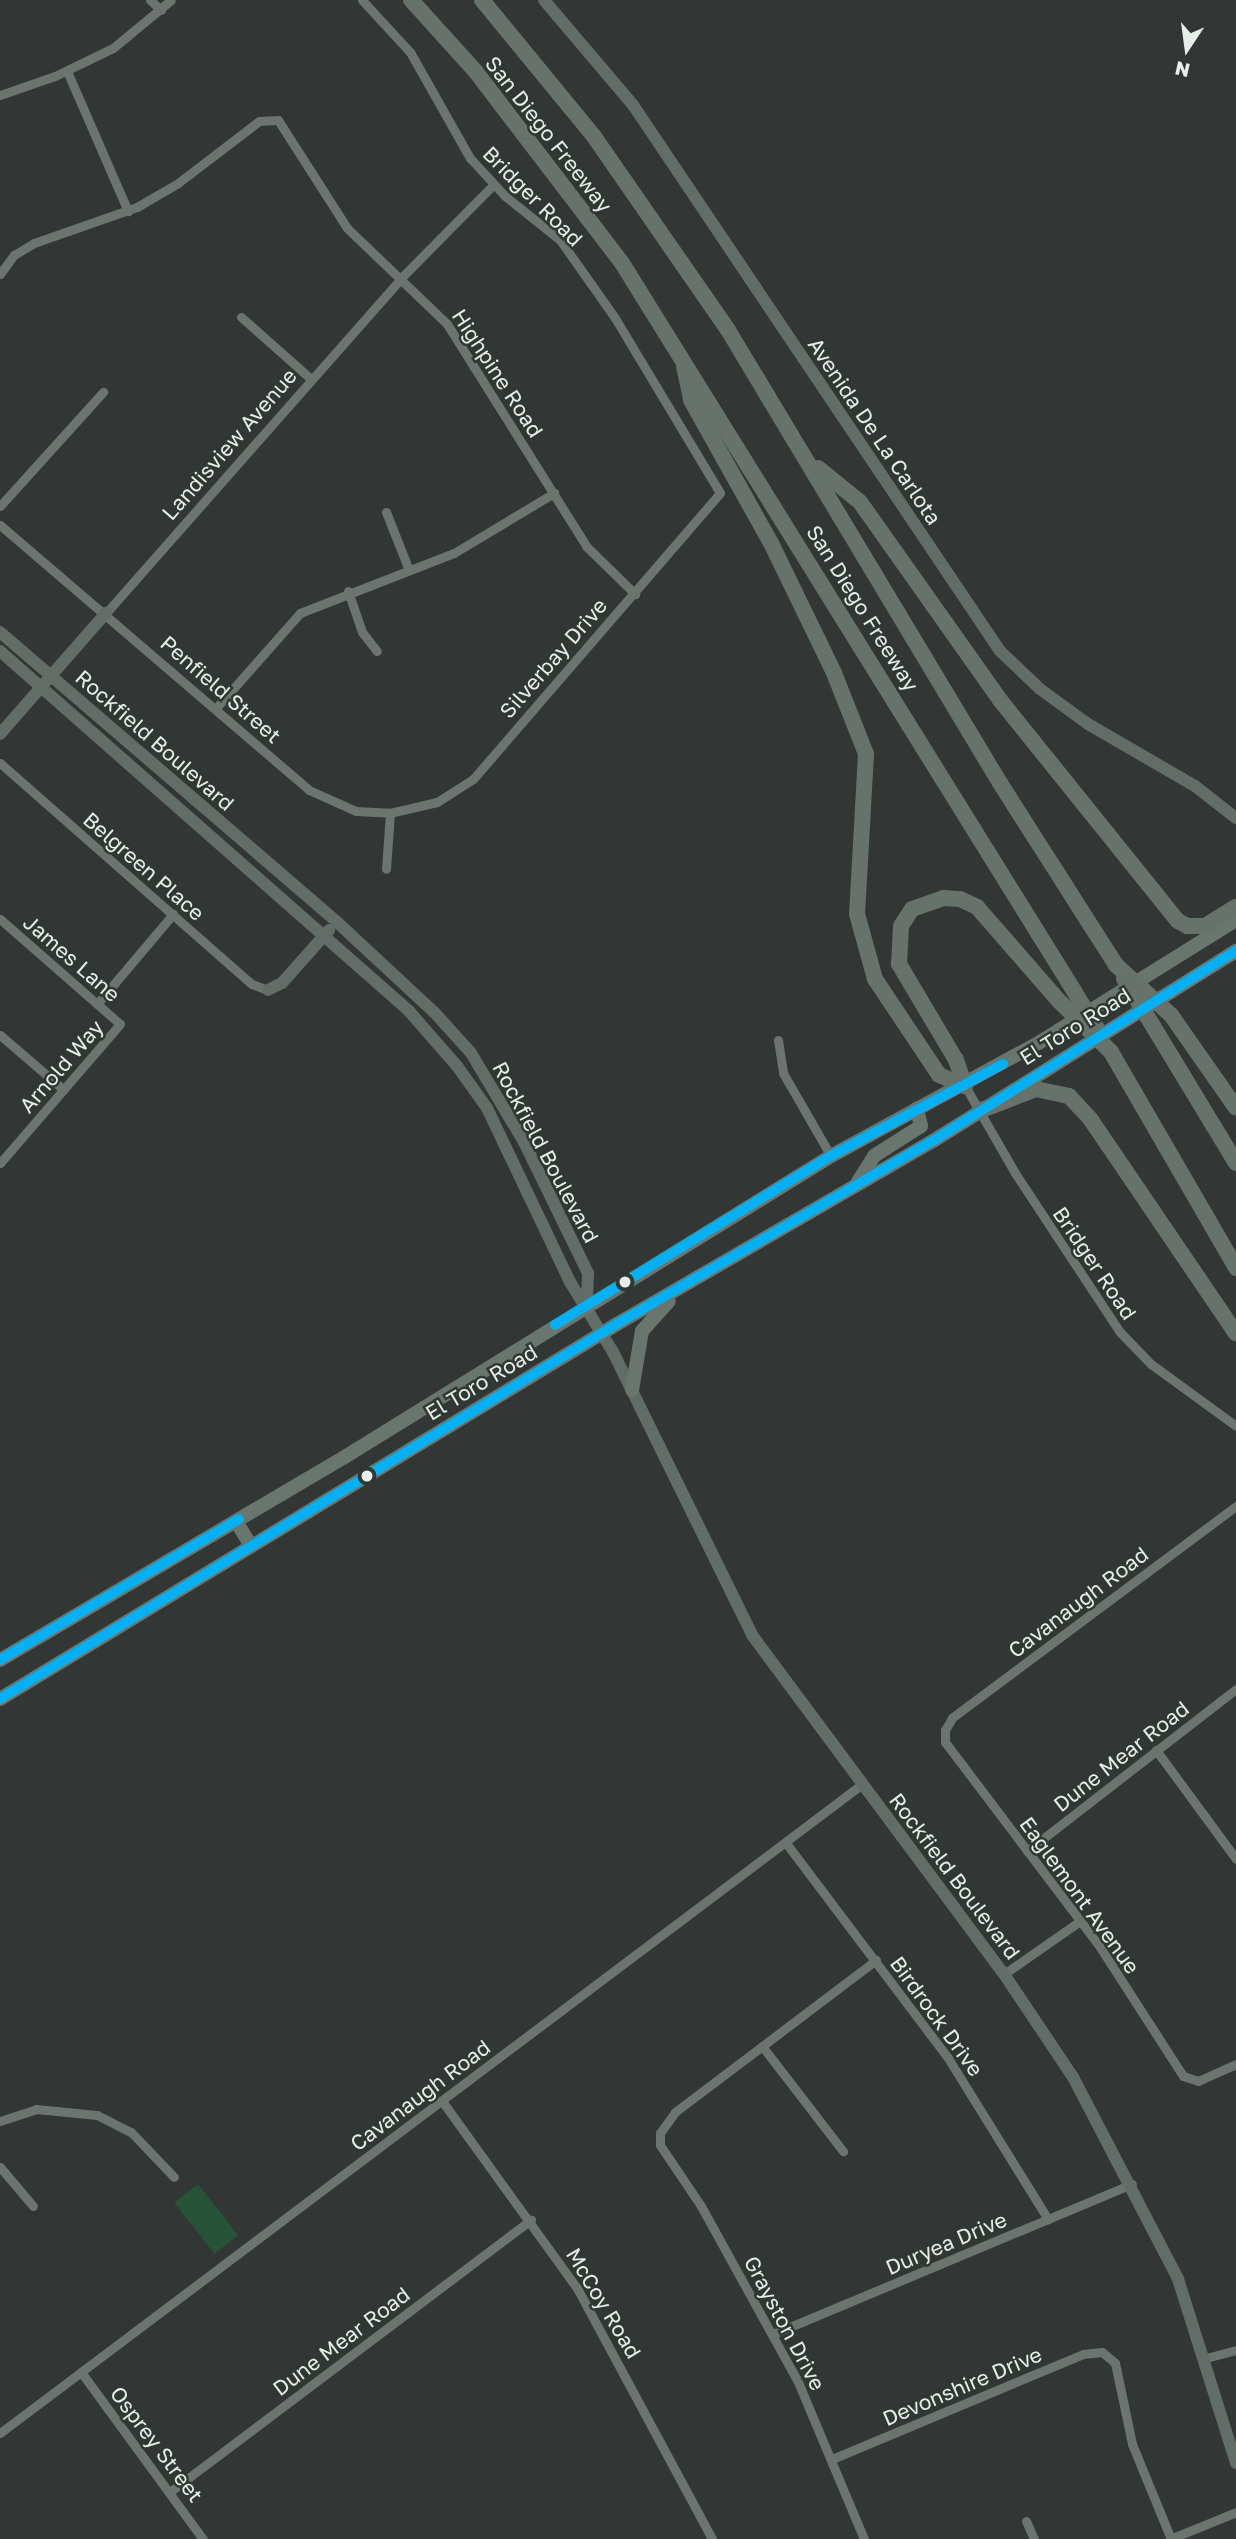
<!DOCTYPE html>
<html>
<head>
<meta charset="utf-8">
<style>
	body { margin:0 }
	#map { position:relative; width:1236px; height:2539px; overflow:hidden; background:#323634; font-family:"Golos Text",sans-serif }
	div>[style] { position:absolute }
	.green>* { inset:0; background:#275439; transform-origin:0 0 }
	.street>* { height:9px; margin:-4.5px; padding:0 4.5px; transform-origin:4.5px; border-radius:4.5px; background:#6b746e }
	.secondary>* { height:12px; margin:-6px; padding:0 6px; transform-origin:6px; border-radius:6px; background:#636d67 }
	.primary>* { height:14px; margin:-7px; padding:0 7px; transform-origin:7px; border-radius:7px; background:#69766e }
	.highway>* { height:16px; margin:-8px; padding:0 8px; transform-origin:8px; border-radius:8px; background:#66726a }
	.highway-bridge>* { height:16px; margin:-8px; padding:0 8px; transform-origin:8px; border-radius:8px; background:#66726a }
	.bus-1>* { height:10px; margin:-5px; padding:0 5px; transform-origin:5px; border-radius:5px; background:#06b1f3 }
	.dots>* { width:19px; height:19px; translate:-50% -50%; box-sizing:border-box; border:4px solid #303833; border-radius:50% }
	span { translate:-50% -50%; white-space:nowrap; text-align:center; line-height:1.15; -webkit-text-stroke:5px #303833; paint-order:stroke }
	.street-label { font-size:21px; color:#e7ede9 }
	.north { position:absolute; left:1152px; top:14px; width:70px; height:70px; -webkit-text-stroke:5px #303833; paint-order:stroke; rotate:193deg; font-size:19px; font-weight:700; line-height:28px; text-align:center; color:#e7ede9 }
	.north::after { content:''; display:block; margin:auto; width:24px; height:32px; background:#e7ede9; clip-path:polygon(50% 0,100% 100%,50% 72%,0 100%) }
</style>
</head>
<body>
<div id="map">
	<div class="green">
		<div style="left:198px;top:2184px;width:65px;height:30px;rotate:52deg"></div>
	</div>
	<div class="street">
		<div style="left:150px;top:0;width:15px;rotate:42deg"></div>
		<div style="left:362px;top:0;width:71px;rotate:47.3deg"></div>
		<div style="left:410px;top:52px;width:122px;rotate:60.5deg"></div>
		<div style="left:470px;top:158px;width:52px;rotate:47.4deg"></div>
		<div style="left:505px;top:196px;width:70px;rotate:38.7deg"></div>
		<div style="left:560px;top:240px;width:95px;rotate:54.8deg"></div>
		<div style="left:615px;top:318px;width:204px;rotate:59deg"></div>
		<div style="left:720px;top:493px;width:378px;rotate:130.8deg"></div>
		<div style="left:473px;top:779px;width:43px;rotate:147.4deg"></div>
		<div style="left:437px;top:802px;width:48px;rotate:166.8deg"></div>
		<div style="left:67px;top:71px;width:153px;rotate:66.5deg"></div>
		<div style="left:0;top:95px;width:58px;rotate:-19.1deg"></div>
		<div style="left:55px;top:76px;width:64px;rotate:-25.8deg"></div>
		<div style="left:113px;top:48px;width:75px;rotate:-39.6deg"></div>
		<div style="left:0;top:274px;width:24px;rotate:-54deg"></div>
		<div style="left:14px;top:255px;width:23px;rotate:-31deg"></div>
		<div style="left:34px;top:243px;width:109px;rotate:-19.3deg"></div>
		<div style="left:137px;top:207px;width:48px;rotate:-30.3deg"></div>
		<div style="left:178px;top:183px;width:102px;rotate:-37.4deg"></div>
		<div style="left:259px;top:121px;width:19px;rotate:-3deg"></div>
		<div style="left:278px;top:120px;width:128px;rotate:57.4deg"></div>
		<div style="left:347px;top:228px;width:139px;rotate:43.8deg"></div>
		<div style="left:447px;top:324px;width:262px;rotate:57.9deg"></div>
		<div style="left:586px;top:546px;width:69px;rotate:44.4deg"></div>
		<div style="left:241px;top:317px;width:94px;rotate:41.5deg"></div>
		<div style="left:0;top:506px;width:154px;rotate:-47.9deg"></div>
		<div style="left:386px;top:512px;width:62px;rotate:68.4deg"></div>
		<div style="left:0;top:525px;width:407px;rotate:40.6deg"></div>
		<div style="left:309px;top:790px;width:51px;rotate:24.1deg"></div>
		<div style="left:356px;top:811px;width:34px;rotate:3deg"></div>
		<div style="left:390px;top:813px;width:56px;rotate:94.1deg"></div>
		<div style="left:348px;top:591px;width:43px;rotate:71.1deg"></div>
		<div style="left:362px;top:632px;width:24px;rotate:52deg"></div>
		<div style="left:106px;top:613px;width:446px;rotate:-48.6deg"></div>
		<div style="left:401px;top:278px;width:131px;rotate:-45.3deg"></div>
		<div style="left:216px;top:708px;width:127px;rotate:-48.5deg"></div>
		<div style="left:300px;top:613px;width:165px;rotate:-21.3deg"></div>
		<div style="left:454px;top:553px;width:117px;rotate:-31deg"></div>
		<div style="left:0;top:763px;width:335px;rotate:41.3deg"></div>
		<div style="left:252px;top:984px;width:17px;rotate:21deg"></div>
		<div style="left:0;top:919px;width:159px;rotate:41.2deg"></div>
		<div style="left:120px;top:1024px;width:184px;rotate:130.8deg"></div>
		<div style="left:97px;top:1004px;width:118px;rotate:-49.8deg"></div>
		<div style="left:0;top:1035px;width:84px;rotate:40.7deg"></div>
		<div style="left:778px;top:1040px;width:33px;rotate:81deg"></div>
		<div style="left:783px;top:1073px;width:96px;rotate:60deg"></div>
		<div style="left:965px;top:1086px;width:100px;rotate:60.1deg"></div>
		<div style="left:1015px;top:1173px;width:189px;rotate:56.6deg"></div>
		<div style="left:1119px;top:1331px;width:46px;rotate:45.9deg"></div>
		<div style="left:1151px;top:1364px;width:105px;rotate:36.1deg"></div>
		<div style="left:1236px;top:1506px;width:354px;rotate:143.3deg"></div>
		<div style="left:952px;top:1718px;width:14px;rotate:120deg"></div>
		<div style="left:945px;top:1730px;width:12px;rotate:90deg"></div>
		<div style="left:945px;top:1742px;width:253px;rotate:52.9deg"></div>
		<div style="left:1098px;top:1944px;width:157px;rotate:57.2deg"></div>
		<div style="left:1183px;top:2076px;width:16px;rotate:18deg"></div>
		<div style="left:1198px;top:2081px;width:42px;rotate:-24.1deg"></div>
		<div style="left:1156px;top:1750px;width:135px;rotate:53.7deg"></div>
		<div style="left:786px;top:1843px;width:269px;rotate:53deg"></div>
		<div style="left:948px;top:2058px;width:190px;rotate:58.2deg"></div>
		<div style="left:1027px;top:1851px;width:264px;rotate:-37.8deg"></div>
		<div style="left:1004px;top:1974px;width:93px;rotate:-34.9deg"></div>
		<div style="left:762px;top:2046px;width:133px;rotate:52.4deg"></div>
		<div style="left:442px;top:2101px;width:231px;rotate:54.2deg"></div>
		<div style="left:577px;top:2288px;width:285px;rotate:61.7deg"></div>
		<div style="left:0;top:2121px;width:38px;rotate:-18deg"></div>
		<div style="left:36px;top:2109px;width:61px;rotate:5.6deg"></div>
		<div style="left:97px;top:2115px;width:38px;rotate:27deg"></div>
		<div style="left:131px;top:2132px;width:62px;rotate:46.3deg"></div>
		<div style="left:0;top:2167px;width:51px;rotate:49.8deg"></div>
		<div style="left:773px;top:2334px;width:389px;rotate:-22.7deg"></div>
		<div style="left:1206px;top:2358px;width:31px;rotate:-15deg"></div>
		<div style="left:81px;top:2372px;width:207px;rotate:53.9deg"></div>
		<div style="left:0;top:2433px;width:1078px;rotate:-36.97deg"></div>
		<div style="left:832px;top:2459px;width:272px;rotate:-22.7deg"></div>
		<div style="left:1083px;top:2354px;width:19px;rotate:-6deg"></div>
		<div style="left:1102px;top:2352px;width:17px;rotate:40deg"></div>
		<div style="left:1115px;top:2363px;width:83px;rotate:78.1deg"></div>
		<div style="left:1132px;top:2444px;width:103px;rotate:67.7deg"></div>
		<div style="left:171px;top:2491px;width:451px;rotate:-37deg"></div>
		<div style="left:1026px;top:2521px;width:20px;rotate:66deg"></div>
		<div style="left:864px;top:2539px;width:173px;rotate:-112.8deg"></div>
		<div style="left:797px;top:2380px;width:199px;rotate:-118.9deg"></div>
		<div style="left:701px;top:2206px;width:73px;rotate:-123.9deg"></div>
		<div style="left:660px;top:2145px;width:12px;rotate:-90deg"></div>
		<div style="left:660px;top:2133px;width:26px;rotate:-54deg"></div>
		<div style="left:675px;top:2112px;width:252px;rotate:-37.1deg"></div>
		<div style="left:1170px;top:2539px;width:71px;rotate:-22.2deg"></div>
	</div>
	<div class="secondary">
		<div style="left:544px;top:0;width:138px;rotate:49.7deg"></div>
		<div style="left:633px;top:105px;width:658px;rotate:56.09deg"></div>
		<div style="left:1000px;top:651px;width:55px;rotate:43.5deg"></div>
		<div style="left:1040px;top:689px;width:59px;rotate:36.1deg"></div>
		<div style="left:1088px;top:724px;width:124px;rotate:30.1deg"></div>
		<div style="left:1195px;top:786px;width:52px;rotate:38deg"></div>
		<div style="left:0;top:632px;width:445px;rotate:40.7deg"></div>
		<div style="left:337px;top:922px;width:132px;rotate:42.9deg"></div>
		<div style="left:434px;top:1012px;width:55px;rotate:47.9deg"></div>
		<div style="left:471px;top:1053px;width:104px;rotate:59.2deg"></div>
		<div style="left:524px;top:1142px;width:146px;rotate:64deg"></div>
		<div style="left:588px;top:1273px;width:32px;rotate:92deg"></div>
		<div style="left:0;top:651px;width:545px;rotate:41.35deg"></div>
		<div style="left:409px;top:1011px;width:73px;rotate:48.9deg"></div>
		<div style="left:457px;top:1066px;width:52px;rotate:54.5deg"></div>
		<div style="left:487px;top:1108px;width:193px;rotate:64.5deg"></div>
		<div style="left:570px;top:1282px;width:82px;rotate:58.4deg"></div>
		<div style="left:613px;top:1352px;width:315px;rotate:63.8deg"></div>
		<div style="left:752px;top:1635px;width:422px;rotate:53.4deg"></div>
		<div style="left:1004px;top:1974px;width:124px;rotate:56.2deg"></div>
		<div style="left:1073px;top:2077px;width:228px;rotate:62.5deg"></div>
		<div style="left:1178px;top:2279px;width:193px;rotate:72.5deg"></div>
		<div style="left:0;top:734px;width:161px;rotate:-48.8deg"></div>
		<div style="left:268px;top:990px;width:16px;rotate:-27deg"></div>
		<div style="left:282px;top:983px;width:71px;rotate:-48.4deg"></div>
	</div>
	<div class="primary">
		<div style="left:856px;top:1185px;width:34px;rotate:-58deg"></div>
		<div style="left:874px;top:1156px;width:56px;rotate:-32.6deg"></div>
		<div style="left:921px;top:1126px;width:18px;rotate:-103deg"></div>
		<div style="left:632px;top:1390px;width:60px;rotate:-80.4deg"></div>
		<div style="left:642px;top:1331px;width:40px;rotate:-48deg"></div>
		<div style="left:236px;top:1521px;width:29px;rotate:59deg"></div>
		<div style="left:0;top:1660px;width:398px;rotate:-30.5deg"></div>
		<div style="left:343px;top:1458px;width:574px;rotate:-31.75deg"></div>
		<div style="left:831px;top:1156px;width:238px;rotate:-28.6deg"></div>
		<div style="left:1040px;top:1042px;width:231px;rotate:-31.9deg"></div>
		<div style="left:0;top:1699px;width:722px;rotate:-31.29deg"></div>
		<div style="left:617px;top:1324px;width:365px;rotate:-30.1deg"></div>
		<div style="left:933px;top:1141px;width:358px;rotate:-32.1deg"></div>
	</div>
	<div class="highway">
		<div style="left:411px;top:0;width:97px;rotate:47.9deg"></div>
		<div style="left:476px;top:72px;width:240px;rotate:52.6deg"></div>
		<div style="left:622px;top:263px;width:857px;rotate:58.16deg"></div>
		<div style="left:482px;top:0;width:175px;rotate:50.6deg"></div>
		<div style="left:593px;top:135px;width:237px;rotate:55.3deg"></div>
		<div style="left:728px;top:330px;width:528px;rotate:59.02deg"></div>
		<div style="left:1000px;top:783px;width:216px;rotate:57.5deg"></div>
		<div style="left:684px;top:366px;width:35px;rotate:78deg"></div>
		<div style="left:691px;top:400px;width:164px;rotate:60.8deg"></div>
		<div style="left:771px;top:543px;width:144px;rotate:64.1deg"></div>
		<div style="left:834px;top:673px;width:87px;rotate:68.4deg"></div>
		<div style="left:866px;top:754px;width:160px;rotate:93.2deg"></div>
		<div style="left:857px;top:914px;width:67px;rotate:74.5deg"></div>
		<div style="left:875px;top:979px;width:115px;rotate:56.3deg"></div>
		<div style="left:939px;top:1075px;width:28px;rotate:23deg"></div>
		<div style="left:818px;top:468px;width:54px;rotate:39deg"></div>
		<div style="left:860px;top:502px;width:242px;rotate:54.7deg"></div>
		<div style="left:1000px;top:700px;width:284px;rotate:51.2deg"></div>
		<div style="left:1178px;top:921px;width:10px;rotate:29deg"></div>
		<div style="left:1187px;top:926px;width:18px"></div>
		<div style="left:1205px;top:926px;width:36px;rotate:-32deg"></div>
		<div style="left:1171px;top:1015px;width:113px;rotate:55deg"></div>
		<div style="left:1153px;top:1026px;width:160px;rotate:58.8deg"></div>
		<div style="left:1111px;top:1052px;width:250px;rotate:59.9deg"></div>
		<div style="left:965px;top:1086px;width:28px;rotate:-109deg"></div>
		<div style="left:956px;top:1060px;width:112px;rotate:-120.7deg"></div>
		<div style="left:899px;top:964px;width:38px;rotate:-87deg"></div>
		<div style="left:901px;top:926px;width:20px;rotate:-57deg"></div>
		<div style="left:912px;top:909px;width:34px;rotate:-19deg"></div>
		<div style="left:944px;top:898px;width:16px;rotate:4deg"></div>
		<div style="left:960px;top:899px;width:19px;rotate:25deg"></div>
		<div style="left:977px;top:907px;width:125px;rotate:48.9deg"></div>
		<div style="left:979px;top:1111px;width:61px;rotate:-21.1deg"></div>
		<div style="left:1036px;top:1089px;width:34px;rotate:12deg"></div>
		<div style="left:1069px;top:1096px;width:33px;rotate:47deg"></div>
		<div style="left:1091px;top:1120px;width:258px;rotate:55.8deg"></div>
	</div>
	<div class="highway-bridge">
		<div style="left:1116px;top:965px;width:74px;rotate:42.3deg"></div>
		<div style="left:1124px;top:979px;width:55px;rotate:58.3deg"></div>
		<div style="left:1074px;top:991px;width:48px;rotate:58.6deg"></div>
		<div style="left:1059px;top:1001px;width:73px;rotate:44.4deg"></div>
	</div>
	<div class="bus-1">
		<div style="left:555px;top:1325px;width:324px;rotate:-31.5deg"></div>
		<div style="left:831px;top:1156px;width:195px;rotate:-28.1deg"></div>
		<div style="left:0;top:1660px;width:277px;rotate:-30.5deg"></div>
		<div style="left:0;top:1699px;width:722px;rotate:-31.29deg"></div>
		<div style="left:617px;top:1324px;width:365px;rotate:-30.1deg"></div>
		<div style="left:933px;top:1141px;width:358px;rotate:-32.1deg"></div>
	</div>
	<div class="dots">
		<div style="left:625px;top:1282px;background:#e7ede9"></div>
		<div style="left:367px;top:1476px;background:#e7ede9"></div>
	</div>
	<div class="street-label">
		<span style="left:549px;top:134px;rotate:52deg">San Diego Freeway</span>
		<span style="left:533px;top:196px;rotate:45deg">Bridger Road</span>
		<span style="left:498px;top:373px;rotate:57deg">Highpine Road</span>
		<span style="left:875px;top:431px;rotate:56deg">Avenida De La Carlota</span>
		<span style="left:229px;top:444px;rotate:-49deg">Landisview Avenue</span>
		<span style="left:863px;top:608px;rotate:58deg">San Diego Freeway</span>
		<span style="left:553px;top:658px;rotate:-49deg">Silverbay Drive</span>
		<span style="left:221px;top:689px;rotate:41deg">Penfield Street</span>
		<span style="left:155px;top:740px;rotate:41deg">Rockfield Boulevard</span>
		<span style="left:144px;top:866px;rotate:41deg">Belgreen Place</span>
		<span style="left:72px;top:958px;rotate:41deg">James Lane</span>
		<span style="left:1075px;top:1026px;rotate:-32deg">El Toro Road</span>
		<span style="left:61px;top:1066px;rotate:-49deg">Arnold Way</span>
		<span style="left:546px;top:1152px;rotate:62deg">Rockfield Boulevard</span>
		<span style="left:1095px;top:1263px;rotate:56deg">Bridger Road</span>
		<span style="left:481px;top:1382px;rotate:-31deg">El Toro Road</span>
		<span style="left:1078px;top:1602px;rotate:-37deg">Cavanaugh Road</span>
		<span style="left:1121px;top:1756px;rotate:-38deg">Dune Mear Road</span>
		<span style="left:955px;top:1876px;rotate:53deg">Rockfield Boulevard</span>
		<span style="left:1080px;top:1895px;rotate:54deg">Eaglemont Avenue</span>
		<span style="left:937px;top:2016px;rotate:54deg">Birdrock Drive</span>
		<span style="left:420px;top:2095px;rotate:-37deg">Cavanaugh Road</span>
		<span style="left:946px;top:2243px;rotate:-23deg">Duryea Drive</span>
		<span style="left:604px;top:2303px;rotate:59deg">McCoy Road</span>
		<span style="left:785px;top:2323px;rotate:62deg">Grayston Drive</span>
		<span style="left:341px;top:2341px;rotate:-37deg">Dune Mear Road</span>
		<span style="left:962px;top:2386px;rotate:-23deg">Devonshire Drive</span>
		<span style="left:157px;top:2444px;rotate:53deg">Osprey Street</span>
	</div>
	<div class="north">N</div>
</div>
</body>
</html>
